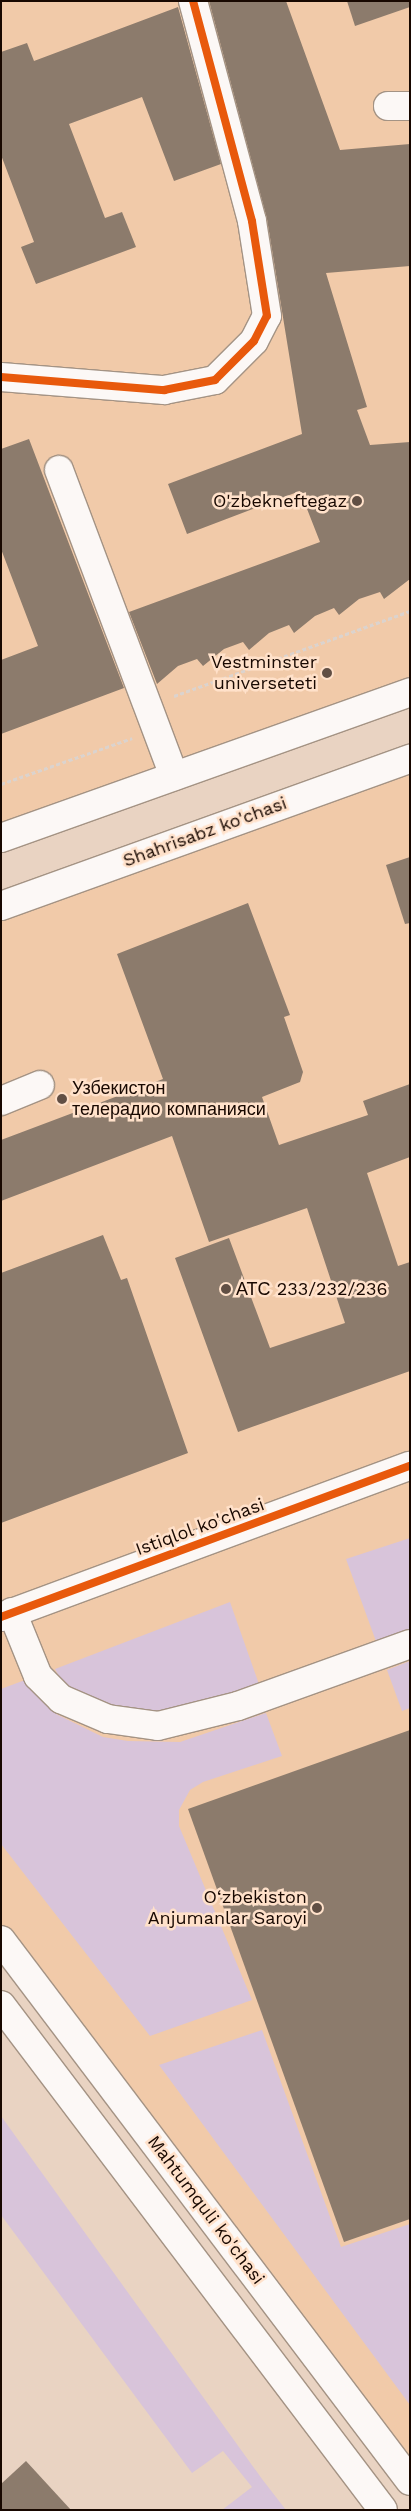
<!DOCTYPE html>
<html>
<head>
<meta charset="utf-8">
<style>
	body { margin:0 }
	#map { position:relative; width:411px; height:2511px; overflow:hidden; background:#e9d3c2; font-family:"Work Sans",sans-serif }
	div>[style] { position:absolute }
	.built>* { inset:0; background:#f1caa9 }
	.green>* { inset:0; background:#d8c4da }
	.building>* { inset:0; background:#8c7b6c }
	.path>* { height:3px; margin-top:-1.5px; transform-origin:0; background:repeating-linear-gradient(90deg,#dbd3ce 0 4px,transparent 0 6.5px) }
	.roads { filter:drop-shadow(1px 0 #a49384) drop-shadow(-1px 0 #a49384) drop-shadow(0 1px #a49384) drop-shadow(0 -1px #a49384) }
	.minor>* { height:28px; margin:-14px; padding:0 14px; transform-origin:14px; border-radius:14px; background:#fcf8f6 }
	.major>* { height:28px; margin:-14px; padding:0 14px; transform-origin:14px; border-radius:14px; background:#fcf8f6 }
	.cycleway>* { height:8px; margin:-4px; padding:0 4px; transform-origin:4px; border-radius:4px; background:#e8590c }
	.dots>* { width:14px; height:14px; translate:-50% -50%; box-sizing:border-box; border:2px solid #ffe1ca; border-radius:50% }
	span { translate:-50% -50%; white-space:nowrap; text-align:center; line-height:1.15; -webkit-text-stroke:5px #ffe1ca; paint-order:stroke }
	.poi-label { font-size:18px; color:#180800 }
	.right { translate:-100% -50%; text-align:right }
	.left { translate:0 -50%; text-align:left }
	.street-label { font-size:18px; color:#180800 }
	.frame { position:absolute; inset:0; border:2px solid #180800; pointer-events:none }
</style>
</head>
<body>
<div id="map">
	<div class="built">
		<div style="clip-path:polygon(1px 1px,410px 1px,410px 692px,1px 838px)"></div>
		<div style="clip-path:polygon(410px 759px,410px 2481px,1px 1940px,1px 906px)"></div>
	</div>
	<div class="green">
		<div style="clip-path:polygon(410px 1538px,410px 1632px,377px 1644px,346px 1559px)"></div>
		<div style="clip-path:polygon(230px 1602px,260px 1687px,166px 1715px,95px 1706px,62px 1682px,55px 1669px)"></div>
		<div style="clip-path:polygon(410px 1661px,410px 1708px,402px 1711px,387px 1670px)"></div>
		<div style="clip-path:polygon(25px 1680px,56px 1714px,103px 1737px,128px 1741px,180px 1742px,266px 1713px,282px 1756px,203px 1782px,190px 1790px,179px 1810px,179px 1826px,252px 2000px,150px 2036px,1px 1844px,1px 1689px)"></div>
		<div style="clip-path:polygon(262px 2030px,341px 2247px,410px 2224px,410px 2405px,159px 2065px)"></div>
		<div style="clip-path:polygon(1px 2116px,262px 2479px,286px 2510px,222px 2510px,252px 2487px,223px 2451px,192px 2473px,1px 2215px)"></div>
	</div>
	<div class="building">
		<div style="clip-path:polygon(209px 1px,286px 1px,340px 150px,410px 144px,410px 266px,326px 273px,367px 407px,357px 410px,370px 445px,410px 442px,410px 579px,384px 599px,380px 592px,359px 599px,339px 615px,334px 608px,315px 616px,294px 633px,289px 625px,269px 633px,249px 650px,243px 642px,224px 649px,203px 666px,197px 659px,178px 666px,157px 684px,129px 612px,320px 542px,300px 491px,187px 534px,168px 484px,302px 434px,267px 219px)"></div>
		<div style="clip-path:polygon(347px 1px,410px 1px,410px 7px,355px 26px)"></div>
		<div style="clip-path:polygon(178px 7px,221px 164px,174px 181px,142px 97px,69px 124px,105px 218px,122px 212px,136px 247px,36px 284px,21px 247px,34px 242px,1px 155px,1px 52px,27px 43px,34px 61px)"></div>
		<div style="clip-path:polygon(29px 439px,124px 688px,1px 734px,1px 660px,38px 646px,1px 549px,1px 449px)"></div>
		<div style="clip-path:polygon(410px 857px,410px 923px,405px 924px,386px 865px)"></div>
		<div style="clip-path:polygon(248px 903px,290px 1015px,284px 1017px,303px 1072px,300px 1082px,262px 1097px,279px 1145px,368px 1115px,363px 1101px,410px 1084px,410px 1157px,367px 1173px,398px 1266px,410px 1262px,410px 1371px,238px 1432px,175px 1258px,229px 1238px,270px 1348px,345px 1323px,307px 1208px,209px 1242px,172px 1136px,1px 1201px,1px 1140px,163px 1079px,117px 954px)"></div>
		<div style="clip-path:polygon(103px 1235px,121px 1280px,127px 1278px,188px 1453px,1px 1523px,1px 1273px)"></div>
		<div style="clip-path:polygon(410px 1730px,410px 2219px,344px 2242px,188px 1809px)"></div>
		<div style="clip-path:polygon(26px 2461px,71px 2510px,1px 2510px,1px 2484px)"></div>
	</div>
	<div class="path">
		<div style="left:174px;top:696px;width:251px;rotate:-19.8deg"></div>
		<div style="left:1px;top:784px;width:139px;rotate:-19.3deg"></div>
	</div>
	<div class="roads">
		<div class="minor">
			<div style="left:388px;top:106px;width:22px"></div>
			<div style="left:1px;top:377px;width:164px;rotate:4.6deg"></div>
			<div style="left:164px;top:390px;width:52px;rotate:-11.1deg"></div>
			<div style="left:215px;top:380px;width:55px;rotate:-45deg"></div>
			<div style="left:254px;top:341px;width:28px;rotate:-63deg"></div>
			<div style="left:267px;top:316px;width:96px;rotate:-99deg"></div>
			<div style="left:252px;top:221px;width:228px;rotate:-105deg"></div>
			<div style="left:59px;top:470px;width:327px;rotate:69.4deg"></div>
			<div style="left:1px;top:1101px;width:42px;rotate:-22.3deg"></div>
			<div style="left:12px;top:1612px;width:69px;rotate:67.9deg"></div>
			<div style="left:38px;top:1676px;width:33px;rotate:45deg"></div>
			<div style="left:61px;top:1699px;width:51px;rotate:23.1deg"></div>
			<div style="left:108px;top:1719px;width:50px;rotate:8deg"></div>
			<div style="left:158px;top:1726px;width:82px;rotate:-14deg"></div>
			<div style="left:238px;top:1706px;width:183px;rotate:-19.8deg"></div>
			<div style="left:1px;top:1617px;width:436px;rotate:-20.3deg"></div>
		</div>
		<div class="major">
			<div style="left:1px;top:838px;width:434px;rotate:-19.6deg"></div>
			<div style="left:1px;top:906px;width:435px;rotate:-19.8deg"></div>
			<div style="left:1px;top:1940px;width:678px;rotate:52.91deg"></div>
			<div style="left:1px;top:2005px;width:633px;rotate:52.89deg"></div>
		</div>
	</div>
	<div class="cycleway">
		<div style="left:1px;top:377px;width:164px;rotate:4.6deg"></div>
		<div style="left:164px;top:390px;width:52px;rotate:-11.1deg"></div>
		<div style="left:215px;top:380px;width:55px;rotate:-45deg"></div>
		<div style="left:254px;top:341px;width:28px;rotate:-63deg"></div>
		<div style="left:267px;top:316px;width:96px;rotate:-99deg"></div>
		<div style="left:252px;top:221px;width:228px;rotate:-105deg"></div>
		<div style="left:1px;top:1617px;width:436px;rotate:-20.3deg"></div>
	</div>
	<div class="dots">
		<div style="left:357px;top:501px;background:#614f44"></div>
		<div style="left:327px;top:673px;background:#614f44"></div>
		<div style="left:62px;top:1099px;background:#614f44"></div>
		<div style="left:226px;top:1289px;background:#614f44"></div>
		<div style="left:317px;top:1908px;background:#614f44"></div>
	</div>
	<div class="poi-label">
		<span class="right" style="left:347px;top:501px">O'zbekneftegaz</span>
		<span class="right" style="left:317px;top:673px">Vestminster<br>universeteti</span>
		<span class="left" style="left:72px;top:1099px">Узбекистон<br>телерадио компанияси</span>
		<span class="left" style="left:236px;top:1289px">АТС 233/232/236</span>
		<span class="right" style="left:307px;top:1908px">O‘zbekiston<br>Anjumanlar Saroyi</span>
	</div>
	<div class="street-label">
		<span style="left:205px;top:832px;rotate:-20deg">Shahrisabz ko'chasi</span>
		<span style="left:200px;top:1527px;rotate:-20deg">Istiqlol ko'chasi</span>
		<span style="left:206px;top:2210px;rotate:53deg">Mahtumquli ko'chasi</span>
	</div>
	<div class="frame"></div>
</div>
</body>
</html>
